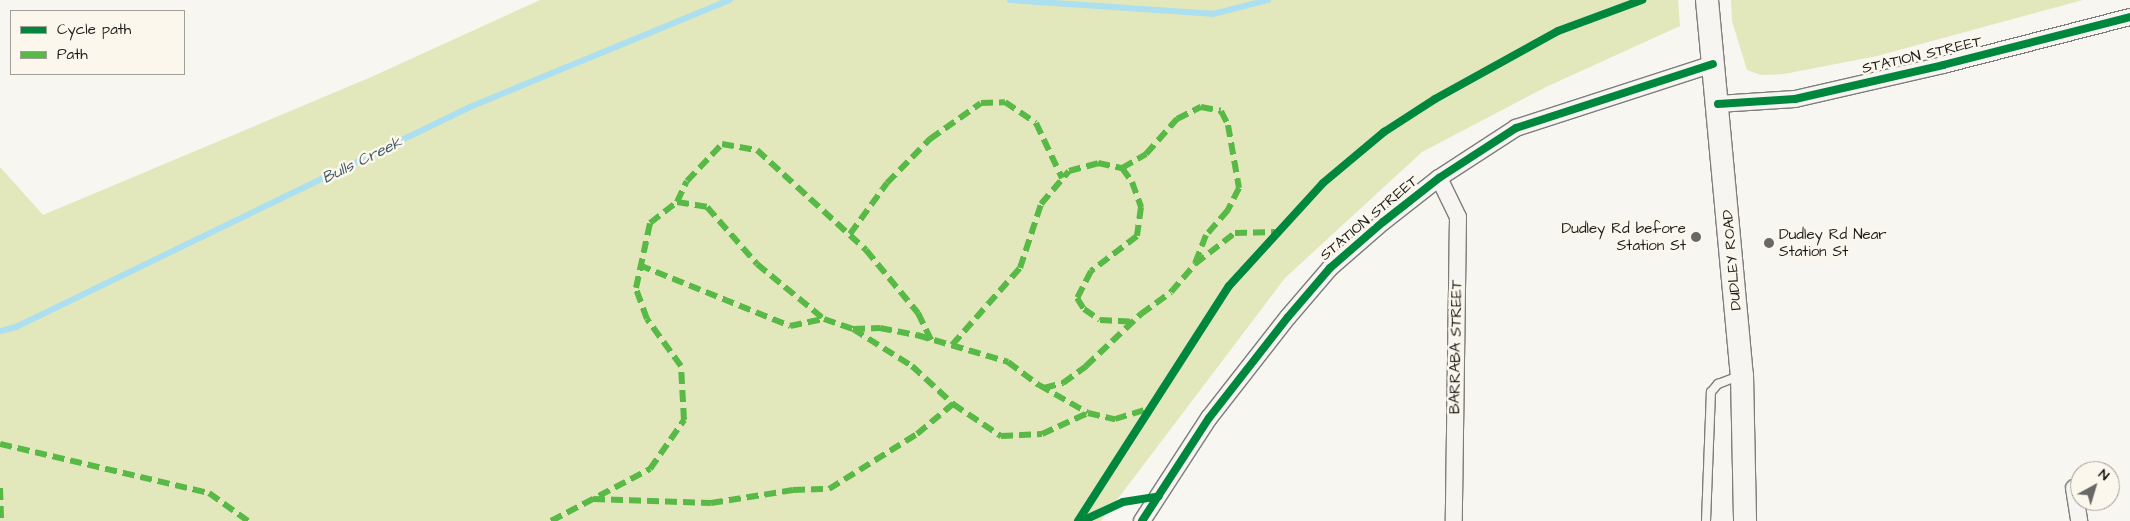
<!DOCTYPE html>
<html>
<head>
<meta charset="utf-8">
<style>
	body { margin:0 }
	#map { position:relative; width:2130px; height:521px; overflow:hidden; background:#f8f6f0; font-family:"Architects Daughter",sans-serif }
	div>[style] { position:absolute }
	.green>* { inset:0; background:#e2e8bb }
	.stream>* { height:6px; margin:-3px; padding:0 3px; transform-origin:3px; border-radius:3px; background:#acdfef }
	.roads { filter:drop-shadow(1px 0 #7f7e7b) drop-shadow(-1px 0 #7f7e7b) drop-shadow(0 1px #7f7e7b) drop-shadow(0 -1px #7f7e7b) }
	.lane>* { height:8px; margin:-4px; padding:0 4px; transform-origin:4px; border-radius:4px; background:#f6f5f1 }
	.street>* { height:16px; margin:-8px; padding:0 8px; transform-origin:8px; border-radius:8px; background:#f6f5f1 }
	.secondary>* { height:22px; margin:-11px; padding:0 11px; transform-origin:11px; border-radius:11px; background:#f6f5f1 }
	.quiet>* { height:6px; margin-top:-3px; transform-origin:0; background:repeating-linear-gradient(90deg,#58b947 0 12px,transparent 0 18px) }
	.cycleway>* { height:8px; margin:-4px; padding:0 4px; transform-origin:4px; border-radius:4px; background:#00873e }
	.dots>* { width:14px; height:14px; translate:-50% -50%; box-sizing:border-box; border:2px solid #fbf7ec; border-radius:50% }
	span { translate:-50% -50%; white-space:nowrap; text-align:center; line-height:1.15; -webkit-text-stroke:5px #fbf7ec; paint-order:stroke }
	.street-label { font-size:15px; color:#1c1c1c }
	.poi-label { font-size:15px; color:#1c1c1c }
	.right { translate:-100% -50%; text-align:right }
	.left { translate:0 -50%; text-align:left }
	.water-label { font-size:16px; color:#435d66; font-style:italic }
	.legend { position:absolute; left:10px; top:10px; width:175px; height:65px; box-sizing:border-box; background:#fbf7ec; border:1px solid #a29f99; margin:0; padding:6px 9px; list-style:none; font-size:15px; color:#1c1c1c }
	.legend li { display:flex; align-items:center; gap:10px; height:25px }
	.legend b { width:25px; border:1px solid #a29f99 }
	.north { position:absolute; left:2070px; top:461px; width:50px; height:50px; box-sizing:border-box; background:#fbf7ec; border:1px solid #a29f99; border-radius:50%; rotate:39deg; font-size:14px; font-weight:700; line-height:20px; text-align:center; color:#1c1c1c }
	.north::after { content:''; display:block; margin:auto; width:18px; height:22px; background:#696866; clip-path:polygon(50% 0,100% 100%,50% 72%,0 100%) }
</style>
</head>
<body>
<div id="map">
	<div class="green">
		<div style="clip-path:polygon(540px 0,1678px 0,1680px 26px,1546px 87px,1422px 152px,1285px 278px,1101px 521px,0 521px,0 167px,43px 215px,369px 78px)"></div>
		<div style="clip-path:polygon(1731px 0,2083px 0,1877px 56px,1784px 74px,1761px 75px,1747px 70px,1732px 21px)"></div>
	</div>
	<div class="stream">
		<div style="left:1010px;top:0;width:203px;rotate:3.9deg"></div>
		<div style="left:1213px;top:14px;width:57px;rotate:-14.3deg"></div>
		<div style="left:0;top:331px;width:16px;rotate:-14deg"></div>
		<div style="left:16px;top:327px;width:504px;rotate:-25.85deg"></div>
		<div style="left:470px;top:107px;width:281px;rotate:-22.4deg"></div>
	</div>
	<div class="roads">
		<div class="lane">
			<div style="left:1706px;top:521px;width:129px;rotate:-87.8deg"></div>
			<div style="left:1711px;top:392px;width:11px;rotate:-49deg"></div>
			<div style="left:1718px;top:384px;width:22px;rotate:-21deg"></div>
		</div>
		<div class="street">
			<div style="left:1718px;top:104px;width:77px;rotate:-3.7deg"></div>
			<div style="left:1795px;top:99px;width:152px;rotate:-12.9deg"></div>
			<div style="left:1943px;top:65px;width:193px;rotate:-14.4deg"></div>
			<div style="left:1439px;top:178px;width:43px;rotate:64deg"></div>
			<div style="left:1458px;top:217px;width:304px;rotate:90.8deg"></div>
			<div style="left:2074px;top:488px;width:33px;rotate:81deg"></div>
			<div style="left:1142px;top:521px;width:123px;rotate:-57deg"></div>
			<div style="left:1209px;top:418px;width:128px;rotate:-52deg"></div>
			<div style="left:1288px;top:317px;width:65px;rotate:-49.4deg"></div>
			<div style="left:1330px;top:268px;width:70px;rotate:-41deg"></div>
			<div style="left:1383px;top:222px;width:71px;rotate:-38.2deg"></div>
			<div style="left:1439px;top:178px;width:92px;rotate:-33deg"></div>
			<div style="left:1516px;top:128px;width:207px;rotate:-18deg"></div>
		</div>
		<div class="secondary">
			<div style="left:1707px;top:0;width:377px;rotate:84.7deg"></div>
			<div style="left:1742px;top:375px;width:146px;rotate:88.8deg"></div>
		</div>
	</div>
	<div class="quiet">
		<div style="left:1122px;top:168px;width:17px;rotate:54deg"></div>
		<div style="left:1132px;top:182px;width:27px;rotate:70deg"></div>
		<div style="left:1141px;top:207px;width:29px;rotate:98deg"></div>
		<div style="left:1137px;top:236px;width:58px;rotate:142.7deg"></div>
		<div style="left:1091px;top:271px;width:30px;rotate:117deg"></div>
		<div style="left:1077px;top:298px;width:13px;rotate:58deg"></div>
		<div style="left:1084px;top:309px;width:19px;rotate:35deg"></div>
		<div style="left:1100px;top:320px;width:34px;rotate:3deg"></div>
		<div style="left:677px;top:202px;width:23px;rotate:-65deg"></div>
		<div style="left:687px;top:181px;width:51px;rotate:-46.6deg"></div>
		<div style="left:722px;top:144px;width:36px;rotate:10deg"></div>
		<div style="left:757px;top:150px;width:148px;rotate:42.5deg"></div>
		<div style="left:866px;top:250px;width:82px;rotate:50.5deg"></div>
		<div style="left:918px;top:313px;width:30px;rotate:64deg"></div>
		<div style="left:850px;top:234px;width:63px;rotate:-54deg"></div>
		<div style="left:887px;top:183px;width:62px;rotate:-45.7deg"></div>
		<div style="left:930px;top:139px;width:62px;rotate:-35.2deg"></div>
		<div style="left:981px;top:103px;width:24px;rotate:-2deg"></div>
		<div style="left:1005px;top:102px;width:37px;rotate:34deg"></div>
		<div style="left:1036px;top:123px;width:61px;rotate:64.7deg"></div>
		<div style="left:639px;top:265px;width:163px;rotate:22deg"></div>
		<div style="left:790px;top:326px;width:35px;rotate:-12deg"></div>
		<div style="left:853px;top:329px;width:70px;rotate:32.1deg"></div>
		<div style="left:912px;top:366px;width:56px;rotate:42.8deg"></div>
		<div style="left:953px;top:404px;width:58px;rotate:33.7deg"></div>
		<div style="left:1001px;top:436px;width:41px;rotate:-2.8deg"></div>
		<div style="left:1042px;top:434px;width:51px;rotate:-24.5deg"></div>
		<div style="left:952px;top:345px;width:103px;rotate:-48.6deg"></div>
		<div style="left:1020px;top:268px;width:67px;rotate:-71.8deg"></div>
		<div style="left:1041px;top:204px;width:43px;rotate:-49.7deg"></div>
		<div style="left:1069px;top:171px;width:30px;rotate:-15deg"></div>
		<div style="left:1098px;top:163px;width:25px;rotate:12deg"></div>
		<div style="left:1122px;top:168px;width:28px;rotate:-30deg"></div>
		<div style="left:1146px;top:154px;width:47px;rotate:-48.5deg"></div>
		<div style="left:1177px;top:119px;width:27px;rotate:-27deg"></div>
		<div style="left:1201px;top:107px;width:20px;rotate:11deg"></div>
		<div style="left:1221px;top:111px;width:16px;rotate:63deg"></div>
		<div style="left:1228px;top:125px;width:64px;rotate:80.1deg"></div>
		<div style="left:1239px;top:188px;width:25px;rotate:117deg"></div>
		<div style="left:1228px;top:210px;width:33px;rotate:131deg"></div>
		<div style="left:1206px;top:235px;width:31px;rotate:111deg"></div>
		<div style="left:1044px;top:388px;width:20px;rotate:-15deg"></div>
		<div style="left:1063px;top:383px;width:29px;rotate:-36deg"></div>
		<div style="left:1086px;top:366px;width:76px;rotate:-43.4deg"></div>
		<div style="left:1141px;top:314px;width:37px;rotate:-36deg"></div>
		<div style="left:1171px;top:292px;width:37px;rotate:-49deg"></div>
		<div style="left:1195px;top:264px;width:51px;rotate:-37.8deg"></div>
		<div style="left:1235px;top:233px;width:40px;rotate:-1.4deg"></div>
		<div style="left:0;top:444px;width:215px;rotate:13.2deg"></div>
		<div style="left:209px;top:493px;width:48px;rotate:35.7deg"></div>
		<div style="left:0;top:488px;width:33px;rotate:88deg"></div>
		<div style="left:593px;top:499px;width:118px;rotate:1.9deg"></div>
		<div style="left:711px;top:503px;width:83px;rotate:-9deg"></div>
		<div style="left:793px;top:490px;width:36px;rotate:-2deg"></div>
		<div style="left:829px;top:489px;width:104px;rotate:-32deg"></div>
		<div style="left:917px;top:434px;width:47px;rotate:-39.8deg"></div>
		<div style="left:551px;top:521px;width:112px;rotate:-27.7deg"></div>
		<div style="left:650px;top:469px;width:60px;rotate:-55.2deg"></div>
		<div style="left:684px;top:420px;width:54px;rotate:-93.2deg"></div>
		<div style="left:681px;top:366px;width:58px;rotate:-125.9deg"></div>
		<div style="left:647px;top:319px;width:33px;rotate:-110deg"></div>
		<div style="left:636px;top:288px;width:66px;rotate:-77.8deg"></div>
		<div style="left:650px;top:223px;width:34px;rotate:-38deg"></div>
		<div style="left:677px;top:202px;width:30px;rotate:9deg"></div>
		<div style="left:707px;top:207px;width:76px;rotate:48.7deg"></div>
		<div style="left:757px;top:264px;width:87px;rotate:39.4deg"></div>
		<div style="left:824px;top:319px;width:31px;rotate:19deg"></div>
		<div style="left:853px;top:329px;width:27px;rotate:-2deg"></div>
		<div style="left:880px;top:328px;width:38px;rotate:11deg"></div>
		<div style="left:917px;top:335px;width:95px;rotate:16.5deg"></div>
		<div style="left:1008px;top:362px;width:39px;rotate:37deg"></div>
		<div style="left:1039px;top:385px;width:56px;rotate:29.7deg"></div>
		<div style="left:1088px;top:413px;width:28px;rotate:13deg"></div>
		<div style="left:1115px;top:419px;width:34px;rotate:-17deg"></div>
	</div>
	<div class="cycleway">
		<div style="left:1718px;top:104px;width:77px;rotate:-3.7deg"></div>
		<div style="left:1795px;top:99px;width:152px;rotate:-12.9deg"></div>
		<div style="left:1943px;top:65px;width:193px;rotate:-14.4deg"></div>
		<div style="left:1078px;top:521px;width:279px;rotate:-57.3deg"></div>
		<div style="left:1229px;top:286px;width:139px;rotate:-47.6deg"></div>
		<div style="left:1323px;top:183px;width:80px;rotate:-39.9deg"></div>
		<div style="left:1384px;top:132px;width:61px;rotate:-32.9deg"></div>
		<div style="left:1435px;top:99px;width:141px;rotate:-28.9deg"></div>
		<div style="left:1558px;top:31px;width:90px;rotate:-20.3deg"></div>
		<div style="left:1082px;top:521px;width:45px;rotate:-24.9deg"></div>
		<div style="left:1123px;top:502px;width:36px;rotate:-9deg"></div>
		<div style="left:1142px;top:521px;width:123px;rotate:-57deg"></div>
		<div style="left:1209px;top:418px;width:128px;rotate:-52deg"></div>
		<div style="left:1288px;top:317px;width:65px;rotate:-49.4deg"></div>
		<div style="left:1330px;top:268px;width:70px;rotate:-41deg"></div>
		<div style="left:1383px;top:222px;width:71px;rotate:-38.2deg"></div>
		<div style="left:1439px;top:178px;width:92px;rotate:-33deg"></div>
		<div style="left:1516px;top:128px;width:207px;rotate:-18deg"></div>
	</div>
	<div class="dots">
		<div style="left:1696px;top:237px;background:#696866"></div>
		<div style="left:1769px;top:243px;background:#696866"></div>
	</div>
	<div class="street-label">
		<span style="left:1922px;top:55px;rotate:-13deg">STATION STREET</span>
		<span style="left:1369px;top:218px;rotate:-40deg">STATION STREET</span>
		<span style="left:1732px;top:260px;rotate:-95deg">DUDLEY ROAD</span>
		<span style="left:1456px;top:347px;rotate:-89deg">BARRABA STREET</span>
	</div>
	<div class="poi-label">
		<span class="right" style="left:1686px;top:237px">Dudley Rd before<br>Station St</span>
		<span class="left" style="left:1779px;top:243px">Dudley Rd Near<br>Station St</span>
	</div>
	<div class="water-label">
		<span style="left:362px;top:160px;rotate:-26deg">Bulls Creek</span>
	</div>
	<ul class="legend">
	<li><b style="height:6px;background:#00873e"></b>Cycle path</li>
	<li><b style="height:6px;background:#58b947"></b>Path</li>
	</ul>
	<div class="north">N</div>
</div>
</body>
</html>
